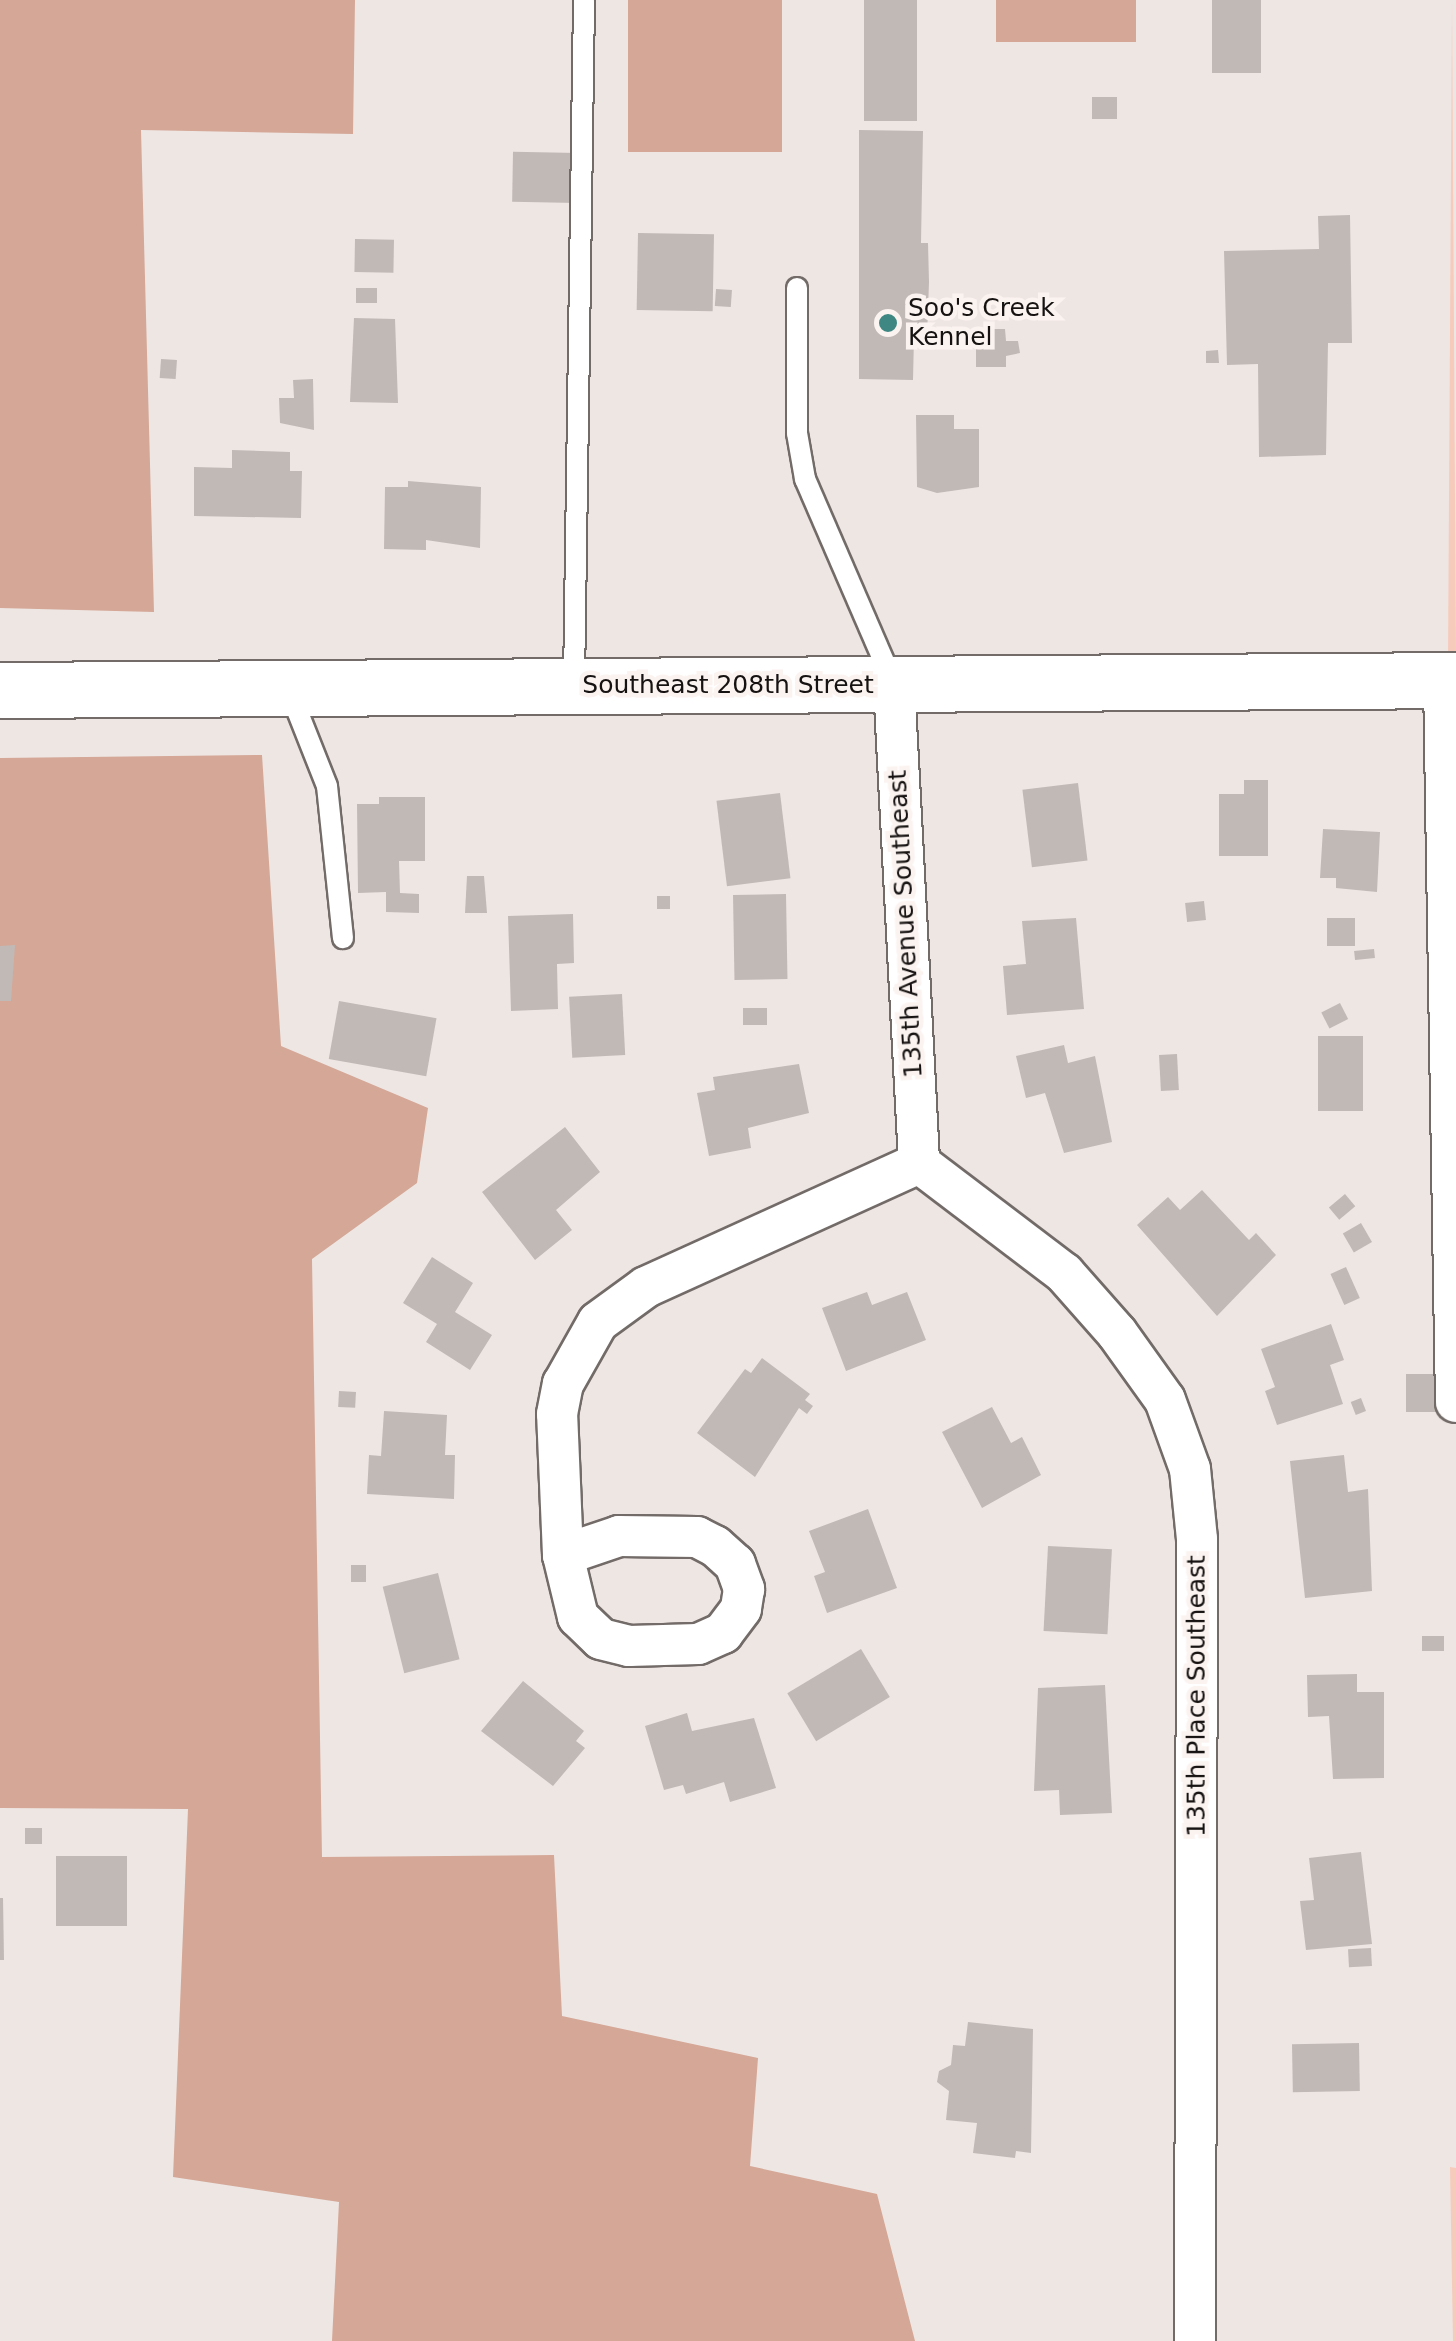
<!DOCTYPE html>
<html>
<head>
<meta charset="utf-8">
<style>
	body { margin:0 }
	#map { position:relative; width:1456px; height:2341px; overflow:hidden; background:#eee6e3; font-family:"DejaVu Sans",sans-serif }
	div>[style] { position:absolute }
	.green>* { inset:0; background:#f6cbbc }
	.forest>* { inset:0; background:#d4a797; transform-origin:0 0 }
	.building>* { inset:0; background:#c1b9b6; transform-origin:0 0 }
	.roads { filter:drop-shadow(2px 0 #726b68) drop-shadow(-2px 0 #726b68) drop-shadow(0 2px #726b68) drop-shadow(0 -2px #726b68) }
	.lane>* { height:20px; margin:-10px; padding:0 10px; transform-origin:10px; border-radius:10px; background:#fff }
	.street>* { height:40px; margin:-20px; padding:0 20px; transform-origin:20px; border-radius:20px; background:#fff }
	.secondary>* { height:55px; margin:-27.5px; padding:0 27.5px; transform-origin:27.5px; border-radius:27.5px; background:#fff }
	.dots>* { width:28px; height:28px; translate:-50% -50%; box-sizing:border-box; border:5px solid #fbf3f0; border-radius:50% }
	span { translate:-50% -50%; white-space:nowrap; text-align:center; line-height:1.15; -webkit-text-stroke:9px #fbf3f0; paint-order:stroke }
	.poi-label { font-size:25px; color:#151211 }
	.left { translate:0 -50%; text-align:left }
	.street-label { font-size:25px; color:#151211 }
</style>
</head>
<body>
<div id="map">
	<div class="green">
		<div style="clip-path:polygon(1452px 0,1456px 663px,1448px 663px)"></div>
		<div style="clip-path:polygon(1450px 2167px,1456px 2168px,1456px 2341px,1453px 2341px)"></div>
	</div>
	<div class="forest">
		<div style="clip-path:polygon(0 0,355px 0,353px 134px,141px 130px,154px 612px,0 608px)"></div>
		<div style="left:628px;top:0;width:154px;height:152px"></div>
		<div style="left:996px;top:0;width:140px;height:42px"></div>
		<div style="clip-path:polygon(262px 755px,281px 1046px,428px 1108px,417px 1183px,312px 1259px,322px 1857px,554px 1855px,562px 2016px,758px 2058px,750px 2166px,877px 2194px,915px 2341px,332px 2341px,339px 2202px,173px 2177px,188px 1809px,0 1808px,0 758px)"></div>
	</div>
	<div class="building">
		<div style="left:864px;top:0;width:53px;height:121px"></div>
		<div style="left:1212px;top:0;width:49px;height:73px"></div>
		<div style="left:1092px;top:97px;width:25px;height:22px"></div>
		<div style="clip-path:polygon(859px 130px,923px 131px,921px 243px,928px 243px,929px 282px,927px 337px,914px 337px,913px 380px,859px 379px)"></div>
		<div style="left:578px;top:153px;width:50px;height:65px;rotate:91deg"></div>
		<div style="clip-path:polygon(1350px 215px,1352px 343px,1328px 343px,1326px 455px,1259px 457px,1258px 364px,1227px 365px,1224px 251px,1319px 249px,1318px 216px)"></div>
		<div style="left:638px;top:233px;width:76px;height:77px;rotate:1deg"></div>
		<div style="left:355px;top:239px;width:39px;height:33px;rotate:1deg"></div>
		<div style="left:356px;top:288px;width:21px;height:15px"></div>
		<div style="left:716px;top:289px;width:16px;height:17px;rotate:4deg"></div>
		<div style="clip-path:polygon(354px 318px,395px 319px,398px 403px,350px 402px)"></div>
		<div style="clip-path:polygon(976px 329px,1005px 329px,1006px 341px,1018px 341px,1020px 353px,1006px 356px,1006px 367px,976px 367px)"></div>
		<div style="clip-path:polygon(1218px 350px,1219px 363px,1206px 363px,1206px 351px)"></div>
		<div style="left:161px;top:359px;width:16px;height:19px;rotate:4deg"></div>
		<div style="clip-path:polygon(313px 379px,314px 430px,280px 423px,279px 398px,294px 398px,293px 380px)"></div>
		<div style="clip-path:polygon(916px 415px,954px 415px,954px 429px,979px 429px,979px 487px,937px 493px,917px 487px)"></div>
		<div style="clip-path:polygon(232px 450px,290px 452px,290px 471px,302px 471px,301px 518px,194px 516px,194px 467px,232px 468px)"></div>
		<div style="clip-path:polygon(408px 481px,481px 487px,480px 548px,426px 540px,426px 550px,384px 549px,385px 487px,408px 487px)"></div>
		<div style="clip-path:polygon(1244px 780px,1268px 780px,1268px 856px,1219px 856px,1219px 794px,1244px 794px)"></div>
		<div style="left:1078px;top:783px;width:78px;height:56px;rotate:83deg"></div>
		<div style="left:780px;top:793px;width:86px;height:64px;rotate:83deg"></div>
		<div style="clip-path:polygon(379px 797px,425px 797px,425px 861px,399px 861px,400px 893px,419px 894px,419px 913px,386px 912px,386px 892px,358px 893px,357px 804px,379px 804px)"></div>
		<div style="clip-path:polygon(1323px 829px,1380px 832px,1377px 892px,1336px 888px,1336px 878px,1320px 878px)"></div>
		<div style="clip-path:polygon(467px 876px,484px 876px,487px 913px,465px 913px)"></div>
		<div style="left:786px;top:894px;width:85px;height:53px;rotate:89deg"></div>
		<div style="left:657px;top:896px;width:13px;height:13px"></div>
		<div style="left:1204px;top:901px;width:19px;height:19px;rotate:84deg"></div>
		<div style="clip-path:polygon(573px 914px,574px 963px,557px 964px,558px 1009px,511px 1011px,508px 916px)"></div>
		<div style="clip-path:polygon(1076px 918px,1084px 1009px,1007px 1015px,1003px 966px,1026px 964px,1022px 921px)"></div>
		<div style="left:1327px;top:918px;width:28px;height:28px"></div>
		<div style="clip-path:polygon(15px 945px,11px 1001px,0 1001px,0 946px)"></div>
		<div style="left:1374px;top:949px;width:9px;height:20px;rotate:84deg"></div>
		<div style="left:622px;top:994px;width:61px;height:53px;rotate:87deg"></div>
		<div style="left:339px;top:1001px;width:99px;height:59px;rotate:10deg"></div>
		<div style="left:1340px;top:1003px;width:18px;height:21px;rotate:63deg"></div>
		<div style="left:743px;top:1008px;width:24px;height:17px"></div>
		<div style="left:1318px;top:1036px;width:45px;height:75px"></div>
		<div style="clip-path:polygon(1064px 1045px,1068px 1063px,1095px 1056px,1112px 1142px,1064px 1153px,1045px 1093px,1026px 1098px,1016px 1056px)"></div>
		<div style="left:1177px;top:1054px;width:36px;height:18px;rotate:87deg"></div>
		<div style="clip-path:polygon(799px 1064px,809px 1113px,748px 1128px,751px 1148px,709px 1156px,697px 1093px,715px 1090px,713px 1077px)"></div>
		<div style="clip-path:polygon(565px 1127px,600px 1172px,556px 1210px,572px 1230px,535px 1260px,482px 1192px)"></div>
		<div style="clip-path:polygon(1202px 1190px,1249px 1240px,1256px 1233px,1276px 1255px,1217px 1316px,1137px 1225px,1168px 1197px,1180px 1210px)"></div>
		<div style="left:1345px;top:1194px;width:16px;height:21px;rotate:50deg"></div>
		<div style="left:1361px;top:1223px;width:22px;height:21px;rotate:60deg"></div>
		<div style="clip-path:polygon(432px 1257px,473px 1283px,455px 1312px,492px 1335px,470px 1370px,426px 1342px,437px 1324px,403px 1303px)"></div>
		<div style="left:1346px;top:1267px;width:34px;height:17px;rotate:66deg"></div>
		<div style="clip-path:polygon(867px 1292px,872px 1305px,907px 1292px,926px 1340px,846px 1371px,822px 1308px)"></div>
		<div style="clip-path:polygon(1331px 1324px,1344px 1360px,1330px 1365px,1343px 1404px,1277px 1425px,1265px 1391px,1275px 1387px,1261px 1349px)"></div>
		<div style="clip-path:polygon(762px 1358px,810px 1394px,805px 1400px,813px 1406px,807px 1414px,799px 1408px,755px 1477px,697px 1433px,745px 1369px,751px 1373px)"></div>
		<div style="left:1406px;top:1374px;width:31px;height:38px"></div>
		<div style="left:339px;top:1391px;width:17px;height:16px;rotate:3deg"></div>
		<div style="left:1361px;top:1398px;width:14px;height:11px;rotate:69deg"></div>
		<div style="clip-path:polygon(992px 1407px,1011px 1443px,1022px 1437px,1041px 1475px,982px 1508px,942px 1432px)"></div>
		<div style="clip-path:polygon(384px 1411px,447px 1415px,445px 1455px,455px 1455px,454px 1499px,367px 1494px,369px 1455px,381px 1456px)"></div>
		<div style="clip-path:polygon(1344px 1455px,1348px 1492px,1368px 1489px,1372px 1591px,1305px 1598px,1290px 1461px)"></div>
		<div style="clip-path:polygon(868px 1509px,897px 1588px,827px 1613px,814px 1576px,825px 1572px,809px 1531px)"></div>
		<div style="left:1048px;top:1546px;width:64px;height:85px;rotate:3deg"></div>
		<div style="left:366px;top:1565px;width:17px;height:15px;rotate:90deg"></div>
		<div style="left:438px;top:1573px;width:89px;height:57px;rotate:76deg"></div>
		<div style="left:1422px;top:1636px;width:22px;height:15px"></div>
		<div style="left:861px;top:1649px;width:56px;height:86px;rotate:59deg"></div>
		<div style="clip-path:polygon(1357px 1674px,1357px 1692px,1384px 1692px,1384px 1778px,1333px 1779px,1329px 1716px,1308px 1717px,1307px 1675px)"></div>
		<div style="clip-path:polygon(523px 1681px,584px 1731px,576px 1741px,585px 1748px,553px 1786px,481px 1731px)"></div>
		<div style="clip-path:polygon(1105px 1685px,1112px 1813px,1060px 1815px,1059px 1790px,1034px 1791px,1038px 1688px)"></div>
		<div style="clip-path:polygon(687px 1713px,692px 1731px,754px 1718px,776px 1788px,730px 1802px,724px 1782px,686px 1794px,683px 1785px,664px 1790px,645px 1726px)"></div>
		<div style="left:25px;top:1828px;width:17px;height:16px"></div>
		<div style="clip-path:polygon(1361px 1852px,1372px 1944px,1306px 1950px,1300px 1901px,1314px 1900px,1309px 1858px)"></div>
		<div style="left:127px;top:1856px;width:70px;height:71px;rotate:90deg"></div>
		<div style="clip-path:polygon(0 1898px,3px 1898px,4px 1960px,0 1960px)"></div>
		<div style="left:1371px;top:1948px;width:18px;height:23px;rotate:87deg"></div>
		<div style="clip-path:polygon(968px 2022px,1033px 2029px,1031px 2153px,1016px 2151px,1015px 2158px,973px 2153px,977px 2123px,946px 2120px,949px 2091px,937px 2082px,939px 2071px,951px 2065px,953px 2045px,965px 2046px)"></div>
		<div style="left:1359px;top:2043px;width:48px;height:67px;rotate:89deg"></div>
	</div>
	<div class="roads">
		<div class="lane">
			<div style="left:797px;top:288px;width:145px;rotate:90deg"></div>
			<div style="left:797px;top:433px;width:47px;rotate:80.1deg"></div>
			<div style="left:805px;top:479px;width:217px;rotate:66.6deg"></div>
			<div style="left:574px;top:683px;width:683px;rotate:-89.16deg"></div>
			<div style="left:289px;top:690px;width:103px;rotate:68.4deg"></div>
			<div style="left:327px;top:786px;width:153px;rotate:84deg"></div>
		</div>
		<div class="street">
			<div style="left:1444px;top:680px;width:722px;rotate:89.05deg"></div>
			<div style="left:894px;top:684px;width:480px;rotate:87deg"></div>
			<div style="left:919px;top:1163px;width:182px;rotate:37.2deg"></div>
			<div style="left:1064px;top:1273px;width:80px;rotate:48.5deg"></div>
			<div style="left:1117px;top:1333px;width:82px;rotate:54.4deg"></div>
			<div style="left:1165px;top:1400px;width:73px;rotate:70.1deg"></div>
			<div style="left:1190px;top:1469px;width:70px;rotate:84.3deg"></div>
			<div style="left:1197px;top:1539px;width:802px;rotate:90.14deg"></div>
			<div style="left:563px;top:1555px;width:59px;rotate:-18.7deg"></div>
			<div style="left:619px;top:1536px;width:78px;rotate:0.7deg"></div>
			<div style="left:697px;top:1537px;width:20px;rotate:27deg"></div>
			<div style="left:715px;top:1546px;width:27px;rotate:42deg"></div>
			<div style="left:735px;top:1564px;width:27px;rotate:70deg"></div>
			<div style="left:744px;top:1589px;width:20px;rotate:99deg"></div>
			<div style="left:741px;top:1609px;width:30px;rotate:127deg"></div>
			<div style="left:723px;top:1633px;width:27px;rotate:156deg"></div>
			<div style="left:698px;top:1644px;width:69px;rotate:178.3deg"></div>
			<div style="left:629px;top:1646px;width:29px;rotate:-166deg"></div>
			<div style="left:601px;top:1639px;width:32px;rotate:-136deg"></div>
			<div style="left:578px;top:1617px;width:64px;rotate:-103.6deg"></div>
			<div style="left:563px;top:1555px;width:141px;rotate:-92.4deg"></div>
			<div style="left:557px;top:1414px;width:31px;rotate:-79deg"></div>
			<div style="left:563px;top:1384px;width:71px;rotate:-60.6deg"></div>
			<div style="left:598px;top:1322px;width:59px;rotate:-36.1deg"></div>
			<div style="left:646px;top:1287px;width:300px;rotate:-24.4deg"></div>
		</div>
		<div class="secondary">
			<div style="left:0;top:690px;width:1456px;rotate:-0.39deg"></div>
		</div>
	</div>
	<div class="dots">
		<div style="left:888px;top:323px;background:#3f8782"></div>
	</div>
	<div class="poi-label">
		<span class="left" style="left:908px;top:323px">Soo's Creek<br>Kennel</span>
	</div>
	<div class="street-label">
		<span style="left:728px;top:685px">Southeast 208th Street</span>
		<span style="left:906px;top:924px;rotate:-93deg">135th Avenue Southeast</span>
		<span style="left:1197px;top:1696px;rotate:-90deg">135th Place Southeast</span>
	</div>
</div>
</body>
</html>
